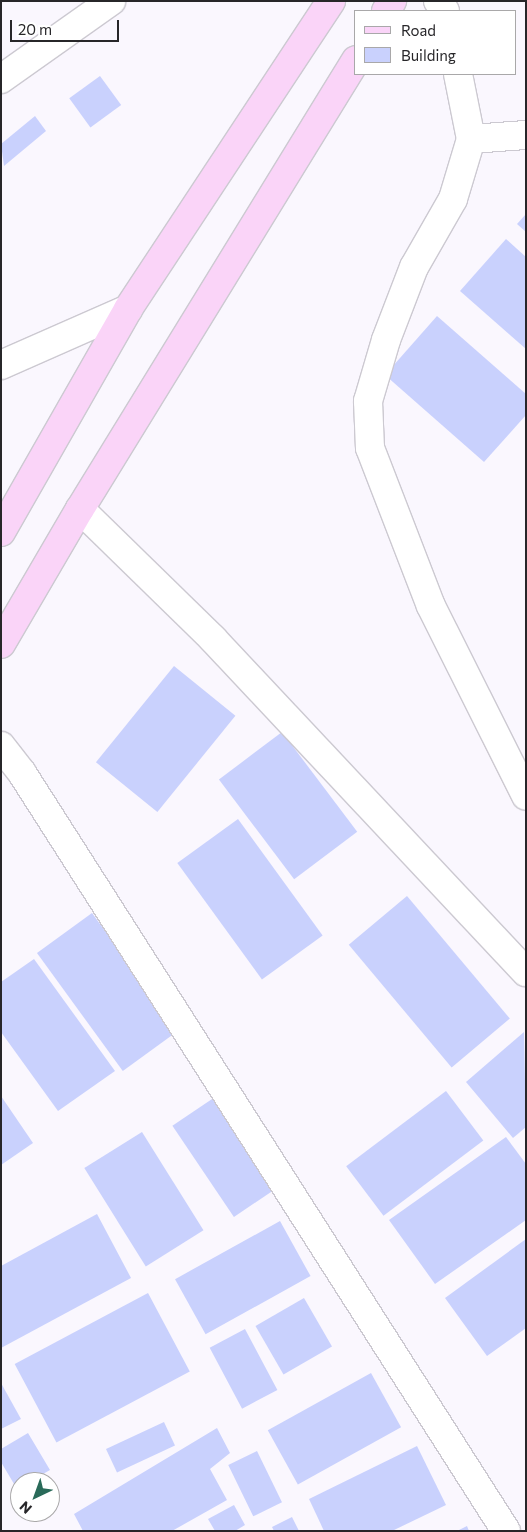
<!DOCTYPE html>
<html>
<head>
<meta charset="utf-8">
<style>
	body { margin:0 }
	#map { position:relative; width:527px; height:1532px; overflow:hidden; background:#faf7fe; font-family:Commissioner,sans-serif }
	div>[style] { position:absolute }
	.building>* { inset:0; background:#c9d1fd; transform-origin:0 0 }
	.roads { filter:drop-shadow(1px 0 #ccc9d1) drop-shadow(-1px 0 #ccc9d1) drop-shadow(0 1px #ccc9d1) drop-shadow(0 -1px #ccc9d1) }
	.minor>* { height:28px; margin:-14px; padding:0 14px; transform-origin:14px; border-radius:14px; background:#fff }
	.major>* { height:28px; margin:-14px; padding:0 14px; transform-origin:14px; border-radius:14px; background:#fad4f8 }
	span { translate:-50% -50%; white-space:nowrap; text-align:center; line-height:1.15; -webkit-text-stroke:4.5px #fff; paint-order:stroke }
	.frame { position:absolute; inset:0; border:2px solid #272629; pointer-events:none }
	.legend { position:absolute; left:354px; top:10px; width:162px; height:65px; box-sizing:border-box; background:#fff; border:1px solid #a9a8a9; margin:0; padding:6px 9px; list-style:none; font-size:15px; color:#272629 }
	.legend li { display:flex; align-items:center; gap:10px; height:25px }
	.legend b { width:25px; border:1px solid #a9a8a9 }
	.north { position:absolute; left:10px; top:1472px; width:50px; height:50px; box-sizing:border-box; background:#fff; border:1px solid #a9a8a9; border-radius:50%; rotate:222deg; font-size:14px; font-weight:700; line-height:20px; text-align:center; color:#272629 }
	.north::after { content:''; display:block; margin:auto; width:18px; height:22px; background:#296a59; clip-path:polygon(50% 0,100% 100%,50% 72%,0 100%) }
	.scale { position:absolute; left:10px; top:20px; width:109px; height:22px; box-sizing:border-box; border:2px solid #272629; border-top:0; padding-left:6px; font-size:15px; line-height:18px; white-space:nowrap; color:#272629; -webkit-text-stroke:4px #fff; paint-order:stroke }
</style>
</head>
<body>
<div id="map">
	<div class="building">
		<div style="left:100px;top:76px;width:36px;height:38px;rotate:54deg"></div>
		<div style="clip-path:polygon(35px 116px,46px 131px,4px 166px,1px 144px)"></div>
		<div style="clip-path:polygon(526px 214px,526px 232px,517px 224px)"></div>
		<div style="clip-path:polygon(506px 239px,526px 257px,526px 349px,460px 291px)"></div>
		<div style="clip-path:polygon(437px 316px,526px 394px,526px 415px,484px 462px,385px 375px)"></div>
		<div style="left:174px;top:666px;width:79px;height:124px;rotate:39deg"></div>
		<div style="left:282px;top:732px;width:125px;height:79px;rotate:53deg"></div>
		<div style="left:238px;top:819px;width:144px;height:75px;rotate:54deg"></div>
		<div style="left:407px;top:896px;width:160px;height:76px;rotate:50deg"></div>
		<div style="left:92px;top:913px;width:146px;height:68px;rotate:54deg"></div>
		<div style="clip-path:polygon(34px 959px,115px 1071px,58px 1111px,1px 1032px,1px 982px)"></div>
		<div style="clip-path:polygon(524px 1032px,526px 1127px,513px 1138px,466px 1082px)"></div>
		<div style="left:446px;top:1091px;width:62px;height:125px;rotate:53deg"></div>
		<div style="left:218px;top:1095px;width:110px;height:55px;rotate:56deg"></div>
		<div style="clip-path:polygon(1px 1096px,33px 1143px,1px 1165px)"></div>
		<div style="left:142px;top:1132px;width:116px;height:68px;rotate:58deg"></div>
		<div style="clip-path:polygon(506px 1137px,526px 1164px,526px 1220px,435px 1284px,389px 1220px)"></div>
		<div style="clip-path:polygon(97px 1214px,131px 1278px,1px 1348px,1px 1266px)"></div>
		<div style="left:280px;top:1221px;width:63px;height:120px;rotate:61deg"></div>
		<div style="clip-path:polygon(526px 1239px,526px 1328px,487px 1356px,445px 1298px)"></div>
		<div style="left:148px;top:1293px;width:89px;height:151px;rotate:62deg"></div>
		<div style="left:304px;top:1298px;width:56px;height:56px;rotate:60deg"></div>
		<div style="left:245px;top:1329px;width:69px;height:40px;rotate:62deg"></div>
		<div style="left:371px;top:1373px;width:62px;height:118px;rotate:61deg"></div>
		<div style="clip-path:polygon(1px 1383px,21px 1419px,1px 1429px)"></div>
		<div style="left:164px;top:1422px;width:26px;height:64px;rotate:65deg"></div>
		<div style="clip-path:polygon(217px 1428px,230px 1453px,210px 1469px,227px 1500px,172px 1531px,83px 1531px,74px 1514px)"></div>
		<div style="clip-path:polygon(28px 1433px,50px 1470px,29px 1482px,20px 1482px,17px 1489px,1px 1462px,1px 1449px)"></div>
		<div style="clip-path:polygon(417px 1446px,446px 1505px,392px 1531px,324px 1531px,309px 1499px)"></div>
		<div style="left:257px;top:1451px;width:57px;height:32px;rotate:64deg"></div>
		<div style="clip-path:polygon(234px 1505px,245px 1525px,235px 1531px,215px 1531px,208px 1519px)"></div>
		<div style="clip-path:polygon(292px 1517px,299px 1531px,274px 1531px,272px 1527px)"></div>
		<div style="clip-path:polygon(467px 1526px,469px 1531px,457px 1531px)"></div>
	</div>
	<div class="roads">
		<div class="minor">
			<div style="left:438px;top:1px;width:12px;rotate:55deg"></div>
			<div style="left:458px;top:74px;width:66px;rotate:78.7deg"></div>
			<div style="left:471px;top:139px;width:63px;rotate:106.7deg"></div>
			<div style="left:453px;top:199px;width:78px;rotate:119.8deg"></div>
			<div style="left:414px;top:267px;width:78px;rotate:111deg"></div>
			<div style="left:386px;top:340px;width:64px;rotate:106.4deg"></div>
			<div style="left:368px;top:401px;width:47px;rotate:87.6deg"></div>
			<div style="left:370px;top:448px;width:169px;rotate:68.9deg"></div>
			<div style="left:431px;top:606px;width:212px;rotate:63.4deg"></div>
			<div style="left:1px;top:79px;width:135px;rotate:-35.3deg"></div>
			<div style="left:471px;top:139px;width:55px;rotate:-4.2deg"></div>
			<div style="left:1px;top:365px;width:139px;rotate:-23.8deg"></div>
			<div style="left:80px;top:509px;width:186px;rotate:44.3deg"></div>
			<div style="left:213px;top:639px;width:457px;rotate:46.8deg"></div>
			<div style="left:1px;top:746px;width:34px;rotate:52deg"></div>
			<div style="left:22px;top:773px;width:899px;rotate:57.44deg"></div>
		</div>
		<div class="major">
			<div style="left:386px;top:11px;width:12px;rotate:-59deg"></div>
			<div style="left:1px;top:532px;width:257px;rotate:-60.3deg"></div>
			<div style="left:128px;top:309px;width:369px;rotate:-56.6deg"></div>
			<div style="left:1px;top:644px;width:156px;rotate:-59.7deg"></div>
			<div style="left:80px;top:509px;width:527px;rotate:-58.42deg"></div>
		</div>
	</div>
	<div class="frame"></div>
	<ul class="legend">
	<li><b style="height:6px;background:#fad4f8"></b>Road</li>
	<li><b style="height:14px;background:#c9d1fd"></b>Building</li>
	</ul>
	<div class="north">N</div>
	<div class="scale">20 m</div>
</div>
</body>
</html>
